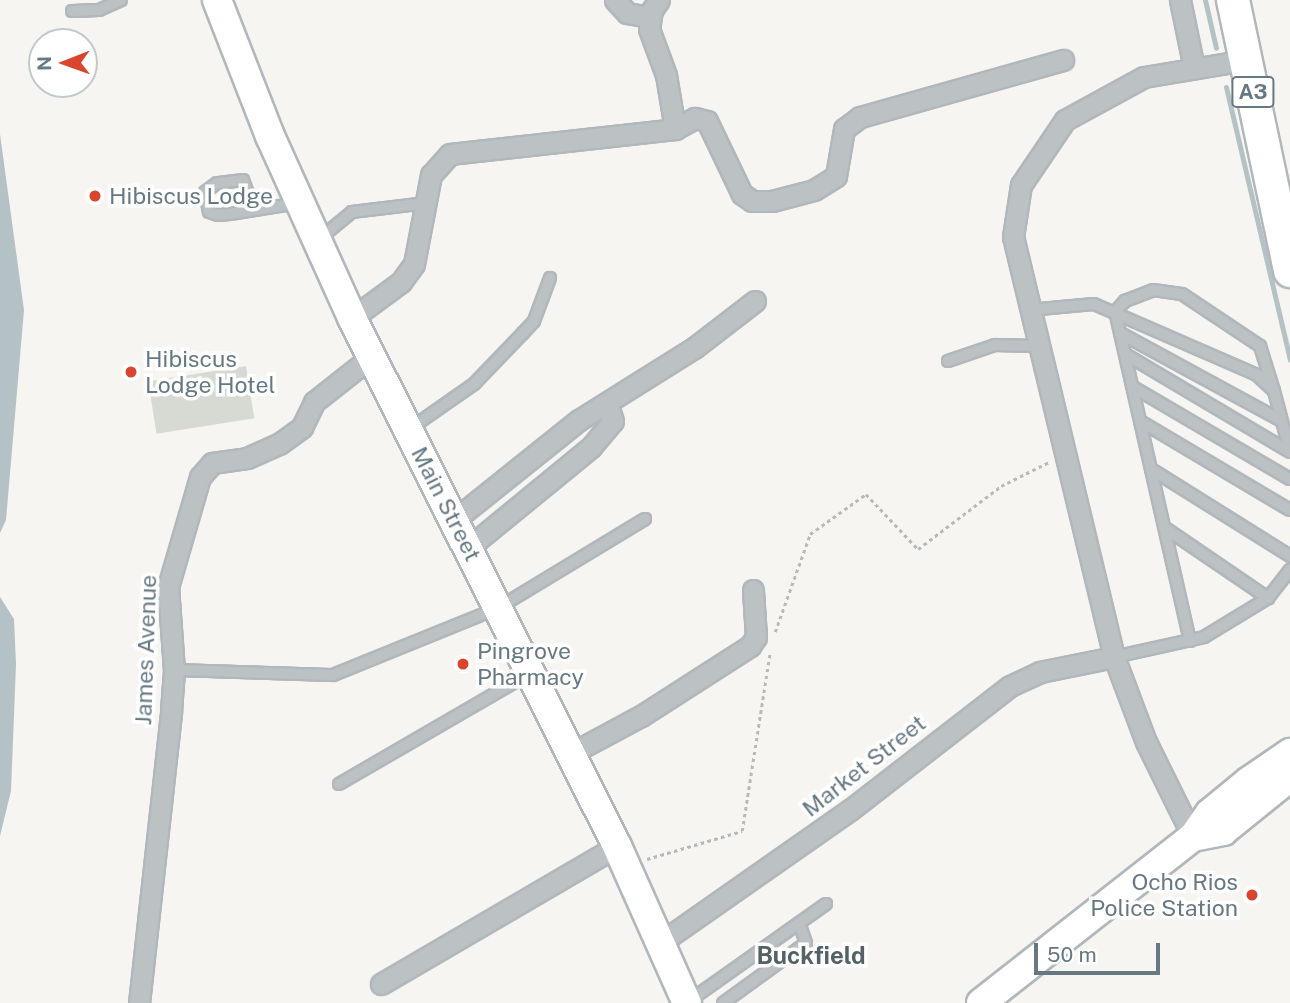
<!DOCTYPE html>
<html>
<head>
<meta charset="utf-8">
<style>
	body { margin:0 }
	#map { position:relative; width:1290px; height:1003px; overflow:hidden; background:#f6f5f2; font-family:"Public Sans",sans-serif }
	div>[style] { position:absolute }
	.green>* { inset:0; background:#d6dad2; transform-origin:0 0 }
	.water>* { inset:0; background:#b4c2c5 }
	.stream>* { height:5px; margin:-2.5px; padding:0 2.5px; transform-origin:2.5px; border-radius:2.5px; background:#b4c2c5 }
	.path>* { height:2.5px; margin-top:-1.25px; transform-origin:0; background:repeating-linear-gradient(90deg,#b7babc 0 3.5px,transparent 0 7px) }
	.roads { filter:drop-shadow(2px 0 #b1b7bb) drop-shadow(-2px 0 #b1b7bb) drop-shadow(0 2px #b1b7bb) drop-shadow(0 -2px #b1b7bb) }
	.lane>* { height:10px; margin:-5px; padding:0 5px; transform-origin:5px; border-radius:5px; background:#bcc1c4 }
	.street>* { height:19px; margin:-9.5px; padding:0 9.5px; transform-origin:9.5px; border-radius:9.5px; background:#bcc1c4 }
	.secondary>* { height:28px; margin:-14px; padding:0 14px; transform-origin:14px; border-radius:14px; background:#fff }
	.primary>* { height:32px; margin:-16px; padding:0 16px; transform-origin:16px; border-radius:16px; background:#fff }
	.dots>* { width:19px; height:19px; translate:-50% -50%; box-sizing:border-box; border:4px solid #fff; border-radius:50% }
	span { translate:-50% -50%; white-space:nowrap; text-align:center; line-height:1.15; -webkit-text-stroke:7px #fff; paint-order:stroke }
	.shield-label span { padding:2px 5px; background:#fff; border:2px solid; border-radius:5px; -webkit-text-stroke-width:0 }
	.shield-label { font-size:21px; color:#667882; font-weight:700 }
	.poi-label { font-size:23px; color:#667882 }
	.left { translate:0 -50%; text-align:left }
	.right { translate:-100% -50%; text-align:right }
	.street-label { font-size:23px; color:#667882 }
	.neighbourhood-label { font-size:24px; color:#546167; font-weight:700 }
	.north { position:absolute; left:28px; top:28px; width:70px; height:70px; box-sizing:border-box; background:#fff; border:2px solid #c2c9cd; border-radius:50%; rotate:269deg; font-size:19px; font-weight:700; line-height:28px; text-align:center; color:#667882 }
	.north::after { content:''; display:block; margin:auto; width:24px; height:32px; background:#da452e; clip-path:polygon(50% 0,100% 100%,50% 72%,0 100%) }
	.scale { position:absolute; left:1034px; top:943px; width:126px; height:32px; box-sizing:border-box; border:4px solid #667882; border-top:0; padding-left:9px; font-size:21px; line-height:24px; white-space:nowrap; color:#667882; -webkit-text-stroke:5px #fff; paint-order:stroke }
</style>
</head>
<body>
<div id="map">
	<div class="green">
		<div style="left:246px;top:366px;width:53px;height:99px;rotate:81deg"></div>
	</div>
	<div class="water">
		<div style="clip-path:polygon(0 134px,24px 310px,6px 520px,0 533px)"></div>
		<div style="clip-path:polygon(0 597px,14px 619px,16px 664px,11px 791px,0 836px)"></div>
	</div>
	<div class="stream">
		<div style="left:1205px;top:0;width:49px;rotate:77.1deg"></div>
		<div style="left:1226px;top:87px;width:280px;rotate:76.8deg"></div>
	</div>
	<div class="path">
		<div style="left:775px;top:632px;width:104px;rotate:-70.3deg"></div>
		<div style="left:810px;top:534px;width:69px;rotate:-35.5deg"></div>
		<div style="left:866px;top:494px;width:76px;rotate:46.6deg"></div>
		<div style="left:918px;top:549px;width:104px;rotate:-37.2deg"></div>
		<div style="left:1001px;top:486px;width:54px;rotate:-26.6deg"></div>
		<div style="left:647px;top:859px;width:99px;rotate:-16.4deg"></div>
		<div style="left:742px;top:831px;width:181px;rotate:-81.1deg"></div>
	</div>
	<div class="roads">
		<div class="lane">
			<div style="left:72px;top:11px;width:27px;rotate:-2deg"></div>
			<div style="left:99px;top:10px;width:24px;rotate:-24deg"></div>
			<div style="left:254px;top:210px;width:32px;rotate:-110deg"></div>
			<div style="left:243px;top:180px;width:26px;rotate:173deg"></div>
			<div style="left:217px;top:183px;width:15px;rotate:143deg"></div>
			<div style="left:205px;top:192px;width:20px;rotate:79deg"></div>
			<div style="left:209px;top:212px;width:9px;rotate:18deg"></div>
			<div style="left:218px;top:215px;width:12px;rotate:-5deg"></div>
			<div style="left:230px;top:214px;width:69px;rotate:-9.2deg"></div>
			<div style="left:318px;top:240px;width:44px;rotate:-39.5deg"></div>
			<div style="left:352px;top:212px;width:75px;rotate:-6.9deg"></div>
			<div style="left:1029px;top:310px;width:65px;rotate:-5.3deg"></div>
			<div style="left:1094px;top:304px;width:178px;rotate:23.5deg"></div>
			<div style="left:1257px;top:375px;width:23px;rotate:43deg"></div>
			<div style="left:1274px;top:391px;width:62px;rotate:75.1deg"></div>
			<div style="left:1120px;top:333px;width:184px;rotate:28.5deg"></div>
			<div style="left:1125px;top:354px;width:192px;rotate:30.7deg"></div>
			<div style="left:948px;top:361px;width:50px;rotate:-18.8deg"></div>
			<div style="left:995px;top:345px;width:41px;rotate:1.4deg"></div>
			<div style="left:1133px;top:387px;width:182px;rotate:30.4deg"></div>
			<div style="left:1140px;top:421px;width:174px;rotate:30.7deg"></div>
			<div style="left:411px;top:428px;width:77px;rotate:-34.9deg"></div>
			<div style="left:474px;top:384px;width:71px;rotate:-46.1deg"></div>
			<div style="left:523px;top:333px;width:16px;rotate:-47deg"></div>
			<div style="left:534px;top:321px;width:46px;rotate:-69.6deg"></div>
			<div style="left:1151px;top:469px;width:164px;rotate:32deg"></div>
			<div style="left:1165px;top:528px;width:125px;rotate:34.2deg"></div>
			<div style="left:1190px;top:641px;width:337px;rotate:-102.8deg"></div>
			<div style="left:1115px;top:312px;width:15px;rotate:-48deg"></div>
			<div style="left:1125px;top:301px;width:30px;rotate:-21deg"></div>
			<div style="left:1153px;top:290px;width:29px;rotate:8deg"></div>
			<div style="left:1182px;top:294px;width:94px;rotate:33.7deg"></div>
			<div style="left:1260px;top:346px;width:47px;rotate:72.7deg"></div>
			<div style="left:1114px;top:657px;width:92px;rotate:-12.5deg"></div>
			<div style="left:1204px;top:637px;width:75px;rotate:-31.4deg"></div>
			<div style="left:1268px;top:598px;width:36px;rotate:-52deg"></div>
			<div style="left:174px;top:670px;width:159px;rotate:1.8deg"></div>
			<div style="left:333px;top:675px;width:178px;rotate:-22.1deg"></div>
			<div style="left:498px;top:608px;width:172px;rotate:-31.2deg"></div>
			<div style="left:339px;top:784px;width:220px;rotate:-30.1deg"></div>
			<div style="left:689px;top:1001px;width:168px;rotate:-35.3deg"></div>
			<div style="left:723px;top:1003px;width:102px;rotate:-35.9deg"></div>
			<div style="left:806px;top:943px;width:21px;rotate:-109deg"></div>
		</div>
		<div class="street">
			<div style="left:615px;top:0;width:18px;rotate:47deg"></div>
			<div style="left:627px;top:13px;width:22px;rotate:10deg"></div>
			<div style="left:659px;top:0;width:12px;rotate:125deg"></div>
			<div style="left:652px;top:10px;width:19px;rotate:99deg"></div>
			<div style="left:649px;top:29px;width:49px;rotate:69.7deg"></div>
			<div style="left:666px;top:75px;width:55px;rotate:80.5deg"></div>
			<div style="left:1180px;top:0;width:69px;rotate:78.4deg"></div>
			<div style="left:675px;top:129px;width:23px;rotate:-29deg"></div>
			<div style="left:695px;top:118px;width:12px;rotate:14deg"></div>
			<div style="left:707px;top:121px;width:81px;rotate:64.4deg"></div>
			<div style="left:742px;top:194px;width:12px;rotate:35deg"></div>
			<div style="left:752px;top:201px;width:20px"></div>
			<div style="left:772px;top:201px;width:43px;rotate:-14.7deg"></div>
			<div style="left:814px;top:190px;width:26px;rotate:-32deg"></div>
			<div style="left:836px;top:176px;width:48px;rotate:-80.3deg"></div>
			<div style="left:844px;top:129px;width:20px;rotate:-37deg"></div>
			<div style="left:860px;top:117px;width:211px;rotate:-15.7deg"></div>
			<div style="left:352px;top:318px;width:61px;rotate:-36.3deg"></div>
			<div style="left:401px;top:282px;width:22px;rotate:-54deg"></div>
			<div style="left:414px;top:264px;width:91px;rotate:-79.2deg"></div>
			<div style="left:431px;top:175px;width:28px;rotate:-48deg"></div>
			<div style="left:450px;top:154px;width:226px;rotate:-6.3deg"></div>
			<div style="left:454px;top:520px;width:160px;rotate:-38.7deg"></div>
			<div style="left:579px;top:420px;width:136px;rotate:-32.1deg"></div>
			<div style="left:694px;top:348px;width:77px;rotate:-37.6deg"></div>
			<div style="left:469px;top:547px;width:158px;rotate:-39.3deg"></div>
			<div style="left:591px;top:447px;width:34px;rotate:-50deg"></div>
			<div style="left:613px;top:421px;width:19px;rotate:-108deg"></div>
			<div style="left:570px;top:754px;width:81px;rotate:-28.2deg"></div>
			<div style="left:641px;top:716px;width:130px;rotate:-32.7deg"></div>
			<div style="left:750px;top:646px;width:11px;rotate:-56deg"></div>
			<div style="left:756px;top:637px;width:47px;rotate:-93.7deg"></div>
			<div style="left:1193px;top:837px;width:106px;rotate:-116.3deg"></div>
			<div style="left:1146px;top:742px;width:91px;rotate:-110.6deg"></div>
			<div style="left:1114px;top:657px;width:432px;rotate:-103.5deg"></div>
			<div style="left:1013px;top:237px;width:53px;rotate:-81.3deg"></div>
			<div style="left:1021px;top:185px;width:78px;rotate:-55.9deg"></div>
			<div style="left:1065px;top:120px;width:90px;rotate:-28.6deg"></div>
			<div style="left:1144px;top:77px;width:103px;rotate:-9.5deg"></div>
			<div style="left:657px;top:945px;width:236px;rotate:-35deg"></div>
			<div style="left:850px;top:810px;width:202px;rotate:-37.8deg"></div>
			<div style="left:1010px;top:686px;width:33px;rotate:-25deg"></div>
			<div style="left:1040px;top:672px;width:76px;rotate:-11.5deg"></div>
			<div style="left:381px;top:984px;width:273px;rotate:-30.3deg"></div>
			<div style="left:139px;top:1003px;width:294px;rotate:-83.7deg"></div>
			<div style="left:171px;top:711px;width:41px;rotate:-85.8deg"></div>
			<div style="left:174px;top:670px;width:83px;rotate:-94.1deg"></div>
			<div style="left:168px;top:587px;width:115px;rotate:-73.8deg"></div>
			<div style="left:200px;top:477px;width:18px;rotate:-49deg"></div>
			<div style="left:212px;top:463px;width:35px;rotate:-8deg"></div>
			<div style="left:247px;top:458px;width:35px;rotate:-24deg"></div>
			<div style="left:279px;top:444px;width:29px;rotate:-36deg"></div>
			<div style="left:302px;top:427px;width:28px;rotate:-64deg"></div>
			<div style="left:314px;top:402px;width:73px;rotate:-38.3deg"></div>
		</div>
		<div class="secondary">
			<div style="left:217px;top:0;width:146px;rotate:68.7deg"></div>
			<div style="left:270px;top:136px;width:200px;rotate:65.7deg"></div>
			<div style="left:352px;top:318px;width:591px;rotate:63.35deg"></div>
			<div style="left:617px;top:846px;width:172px;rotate:66deg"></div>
			<div style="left:1193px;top:837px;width:31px;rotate:-11deg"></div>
			<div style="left:1223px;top:831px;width:86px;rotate:-38.9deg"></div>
			<div style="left:981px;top:1003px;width:269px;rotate:-38.1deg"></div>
			<div style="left:1193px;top:837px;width:29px;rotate:-55deg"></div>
			<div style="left:1210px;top:813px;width:50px;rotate:-39.4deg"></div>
			<div style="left:1249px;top:781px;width:50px;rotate:-34.3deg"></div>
		</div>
		<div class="primary">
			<div style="left:1233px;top:0;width:277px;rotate:78.1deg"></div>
		</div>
	</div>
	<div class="dots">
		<div style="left:95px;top:196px;background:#da452e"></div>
		<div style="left:131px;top:372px;background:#da452e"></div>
		<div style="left:463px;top:664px;background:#da452e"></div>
		<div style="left:1252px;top:895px;background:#da452e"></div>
	</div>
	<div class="shield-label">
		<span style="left:1253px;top:92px">A3</span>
	</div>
	<div class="poi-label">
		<span class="left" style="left:109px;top:196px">Hibiscus Lodge</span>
		<span class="left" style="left:145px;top:372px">Hibiscus<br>Lodge Hotel</span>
		<span class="left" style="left:477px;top:664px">Pingrove<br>Pharmacy</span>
		<span class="right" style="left:1238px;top:895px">Ocho Rios<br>Police Station</span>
	</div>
	<div class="street-label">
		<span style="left:446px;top:504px;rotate:63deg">Main Street</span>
		<span style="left:146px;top:650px;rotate:-88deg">James Avenue</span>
		<span style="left:864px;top:766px;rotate:-38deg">Market Street</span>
	</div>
	<div class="neighbourhood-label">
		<span style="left:811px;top:956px">Buckfield</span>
	</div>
	<div class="north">N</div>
	<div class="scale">50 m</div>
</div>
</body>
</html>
